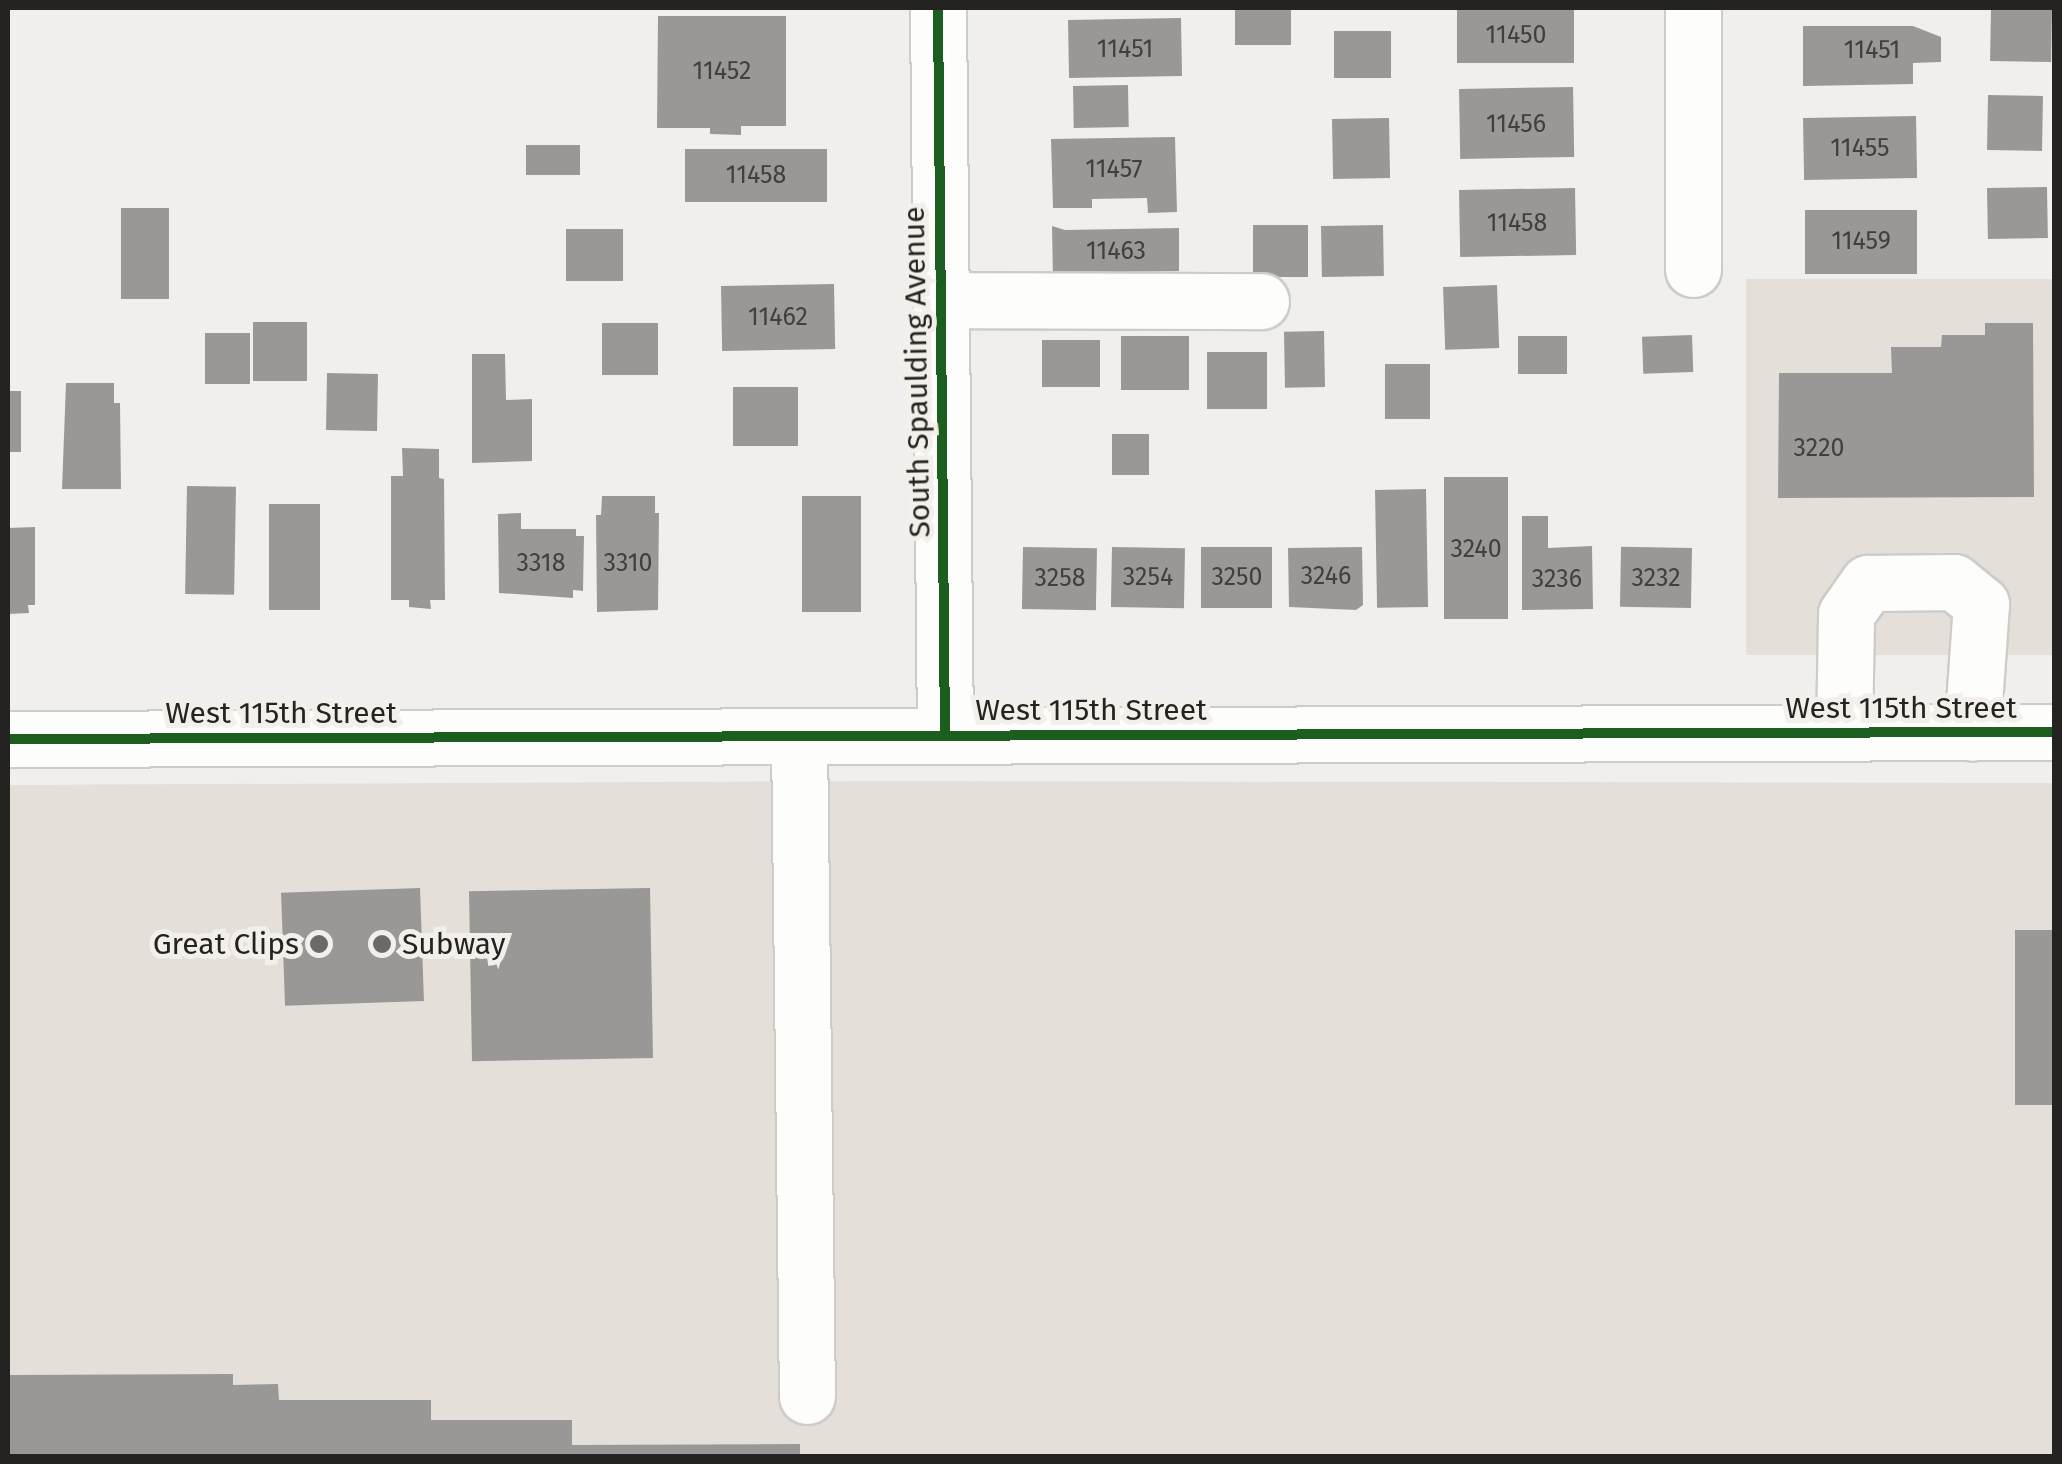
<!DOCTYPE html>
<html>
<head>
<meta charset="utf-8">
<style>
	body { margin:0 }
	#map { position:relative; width:2062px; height:1464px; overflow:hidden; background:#f1efed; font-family:"Fira Sans",sans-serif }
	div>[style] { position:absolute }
	.built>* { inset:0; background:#e4dfd8; transform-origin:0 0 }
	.building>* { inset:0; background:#999897; transform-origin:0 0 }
	.roads { filter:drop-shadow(2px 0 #ceccca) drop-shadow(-2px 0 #ceccca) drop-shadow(0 2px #ceccca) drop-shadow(0 -2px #ceccca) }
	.minor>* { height:55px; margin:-27.5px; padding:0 27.5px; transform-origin:27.5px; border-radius:27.5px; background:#fdfdfc }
	.cycleway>* { height:10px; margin:-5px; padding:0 5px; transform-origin:5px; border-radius:5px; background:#1b5e20 }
	.dots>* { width:28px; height:28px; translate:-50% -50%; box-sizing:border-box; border:5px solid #f3f0eb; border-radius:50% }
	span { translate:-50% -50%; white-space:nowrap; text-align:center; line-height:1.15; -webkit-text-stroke:10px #f3f0eb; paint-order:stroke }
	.number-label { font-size:25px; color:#41403e }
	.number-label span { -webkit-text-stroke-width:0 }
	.street-label { font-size:30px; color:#242321 }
	.poi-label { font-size:30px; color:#242321 }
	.right { translate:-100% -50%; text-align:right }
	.left { translate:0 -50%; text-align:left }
	.frame { position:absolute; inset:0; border:10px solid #242321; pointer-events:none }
</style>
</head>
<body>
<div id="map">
	<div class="built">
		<div style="left:2054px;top:279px;width:376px;height:308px;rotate:90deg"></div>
		<div style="clip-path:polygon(884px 781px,2054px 783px,2054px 1456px,8px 1456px,8px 785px)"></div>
	</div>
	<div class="building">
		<div style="left:1235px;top:8px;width:56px;height:37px"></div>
		<div style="left:1457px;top:8px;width:117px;height:55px"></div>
		<div style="left:1991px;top:8px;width:61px;height:53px;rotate:1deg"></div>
		<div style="clip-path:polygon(658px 16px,786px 16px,786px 126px,741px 126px,741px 135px,710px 134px,710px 128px,657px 128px)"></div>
		<div style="left:1181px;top:18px;width:58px;height:113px;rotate:89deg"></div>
		<div style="clip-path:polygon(1803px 26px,1913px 26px,1941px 37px,1941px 62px,1913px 63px,1913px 84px,1803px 86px)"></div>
		<div style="left:1391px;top:31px;width:47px;height:57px;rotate:90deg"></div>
		<div style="left:1128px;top:85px;width:42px;height:55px;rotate:89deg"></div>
		<div style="left:1573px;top:87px;width:70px;height:114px;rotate:89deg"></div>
		<div style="left:1988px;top:95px;width:55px;height:55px;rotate:1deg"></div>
		<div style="left:1916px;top:116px;width:62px;height:113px;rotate:89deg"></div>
		<div style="left:1389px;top:118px;width:60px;height:57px;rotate:89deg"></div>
		<div style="clip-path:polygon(1175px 137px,1177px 212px,1148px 213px,1147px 198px,1092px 199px,1092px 208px,1053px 208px,1051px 139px)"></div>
		<div style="left:526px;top:145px;width:54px;height:30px"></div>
		<div style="left:685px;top:149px;width:142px;height:53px"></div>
		<div style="left:2047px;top:187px;width:51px;height:60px;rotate:89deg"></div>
		<div style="left:1575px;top:188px;width:67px;height:116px;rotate:89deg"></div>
		<div style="left:121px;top:208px;width:48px;height:91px"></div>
		<div style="left:1805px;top:210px;width:112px;height:64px"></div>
		<div style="left:1253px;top:225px;width:55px;height:52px"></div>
		<div style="left:1383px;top:225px;width:51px;height:62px;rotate:89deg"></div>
		<div style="clip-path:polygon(1052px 226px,1065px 230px,1179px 228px,1179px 271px,1064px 273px,1053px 279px)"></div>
		<div style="left:566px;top:229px;width:57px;height:52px"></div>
		<div style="left:834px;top:284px;width:65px;height:113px;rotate:89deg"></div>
		<div style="left:1497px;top:285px;width:63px;height:54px;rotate:88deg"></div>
		<div style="left:307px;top:322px;width:59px;height:54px;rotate:90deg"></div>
		<div style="left:658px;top:323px;width:52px;height:56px;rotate:90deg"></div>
		<div style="clip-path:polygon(1985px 323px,2033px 323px,2034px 497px,1778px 498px,1779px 373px,1892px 373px,1891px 347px,1941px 347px,1942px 335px,1985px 335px)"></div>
		<div style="left:1324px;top:331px;width:56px;height:40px;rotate:89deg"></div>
		<div style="left:205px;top:333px;width:45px;height:51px"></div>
		<div style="left:1692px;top:335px;width:37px;height:50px;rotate:88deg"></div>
		<div style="left:1189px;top:336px;width:54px;height:68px;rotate:90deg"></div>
		<div style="left:1518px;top:336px;width:49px;height:38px"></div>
		<div style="left:1042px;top:340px;width:58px;height:47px"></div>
		<div style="left:1207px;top:352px;width:60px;height:57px"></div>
		<div style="clip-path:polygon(472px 354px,505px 354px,506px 400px,532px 399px,532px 461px,472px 463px)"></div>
		<div style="left:1385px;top:364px;width:45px;height:55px"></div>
		<div style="left:327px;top:373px;width:51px;height:57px;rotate:1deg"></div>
		<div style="clip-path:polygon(66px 383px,114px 383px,114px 403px,120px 403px,121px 489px,62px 489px)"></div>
		<div style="left:733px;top:387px;width:65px;height:59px"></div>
		<div style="left:8px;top:391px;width:13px;height:61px"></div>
		<div style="left:1112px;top:434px;width:37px;height:41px"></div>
		<div style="clip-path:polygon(402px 448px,439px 449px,439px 478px,444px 479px,445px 600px,430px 600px,431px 609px,409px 607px,409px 600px,391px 600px,391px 476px,403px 476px)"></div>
		<div style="left:1508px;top:477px;width:142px;height:64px;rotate:90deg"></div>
		<div style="left:187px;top:486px;width:49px;height:108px;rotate:1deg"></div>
		<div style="left:1426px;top:489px;width:118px;height:51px;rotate:89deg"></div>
		<div style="clip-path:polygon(602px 496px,655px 496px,655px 513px,659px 513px,658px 610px,597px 612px,596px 515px,601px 515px)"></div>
		<div style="left:802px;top:496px;width:59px;height:116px"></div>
		<div style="left:269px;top:504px;width:51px;height:106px"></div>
		<div style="clip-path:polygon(521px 513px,521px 529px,576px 529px,576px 536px,584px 536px,583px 591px,573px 590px,573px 598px,499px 593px,498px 514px)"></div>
		<div style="clip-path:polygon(1522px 516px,1548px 516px,1548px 548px,1592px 546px,1593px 609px,1522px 610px)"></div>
		<div style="clip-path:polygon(35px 527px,35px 605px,28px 605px,29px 613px,8px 614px,8px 528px)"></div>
		<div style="left:1023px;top:547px;width:74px;height:62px;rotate:1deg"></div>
		<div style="left:1112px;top:547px;width:73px;height:60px;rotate:1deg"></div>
		<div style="left:1201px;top:547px;width:71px;height:61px"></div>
		<div style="clip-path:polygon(1362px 547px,1363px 605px,1356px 610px,1289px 607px,1288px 548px)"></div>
		<div style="left:1692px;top:548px;width:60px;height:71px;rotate:91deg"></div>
		<div style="left:420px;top:888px;width:113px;height:139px;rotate:88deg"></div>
		<div style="left:650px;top:888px;width:170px;height:181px;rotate:89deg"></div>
		<div style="left:2015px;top:930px;width:39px;height:175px"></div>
		<div style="clip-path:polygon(233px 1374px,233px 1385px,278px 1384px,279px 1400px,431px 1400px,431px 1420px,572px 1420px,572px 1445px,800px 1444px,800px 1456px,8px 1456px,8px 1375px)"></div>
	</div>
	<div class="roads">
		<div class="minor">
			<div style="left:938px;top:8px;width:728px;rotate:89.45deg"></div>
			<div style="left:1693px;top:269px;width:261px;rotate:-90deg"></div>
			<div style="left:941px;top:300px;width:320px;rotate:0.2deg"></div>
			<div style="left:1844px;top:733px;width:119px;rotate:-89deg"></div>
			<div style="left:1846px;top:614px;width:38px;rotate:-55deg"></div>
			<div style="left:1868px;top:583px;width:86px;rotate:-0.7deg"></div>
			<div style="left:1954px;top:582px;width:35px;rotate:39deg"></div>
			<div style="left:1981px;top:604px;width:129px;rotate:94deg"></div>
			<div style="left:799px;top:736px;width:660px;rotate:89.31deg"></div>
			<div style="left:8px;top:739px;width:2046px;rotate:-0.2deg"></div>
		</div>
	</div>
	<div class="cycleway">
		<div style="left:938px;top:8px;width:728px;rotate:89.45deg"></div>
		<div style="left:8px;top:739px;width:2046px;rotate:-0.2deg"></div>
	</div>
	<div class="dots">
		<div style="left:319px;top:944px;background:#6c6a68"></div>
		<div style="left:382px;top:944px;background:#6c6a68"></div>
	</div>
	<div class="number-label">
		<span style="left:1516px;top:35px">11450</span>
		<span style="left:1125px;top:49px">11451</span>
		<span style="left:1872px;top:50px">11451</span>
		<span style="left:722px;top:71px">11452</span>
		<span style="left:1516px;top:124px">11456</span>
		<span style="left:1860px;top:148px">11455</span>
		<span style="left:1114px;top:169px">11457</span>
		<span style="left:756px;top:175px">11458</span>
		<span style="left:1517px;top:223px">11458</span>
		<span style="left:1861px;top:241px">11459</span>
		<span style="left:1116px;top:251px">11463</span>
		<span style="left:778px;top:317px">11462</span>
		<span style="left:1819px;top:448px">3220</span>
		<span style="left:1476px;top:549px">3240</span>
		<span style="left:541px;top:563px">3318</span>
		<span style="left:628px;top:563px">3310</span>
		<span style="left:1326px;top:576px">3246</span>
		<span style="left:1148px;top:577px">3254</span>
		<span style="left:1237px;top:577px">3250</span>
		<span style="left:1060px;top:578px">3258</span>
		<span style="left:1656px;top:578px">3232</span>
		<span style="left:1557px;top:579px">3236</span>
	</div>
	<div class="street-label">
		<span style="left:917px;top:372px;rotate:-91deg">South Spaulding Avenue</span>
		<span style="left:1901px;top:708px">West 115th Street</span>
		<span style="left:1091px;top:710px">West 115th Street</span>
		<span style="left:281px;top:713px">West 115th Street</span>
	</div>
	<div class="poi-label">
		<span class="right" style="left:299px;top:944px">Great Clips</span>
		<span class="left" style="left:402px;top:944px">Subway</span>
	</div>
	<div class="frame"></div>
</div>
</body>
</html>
